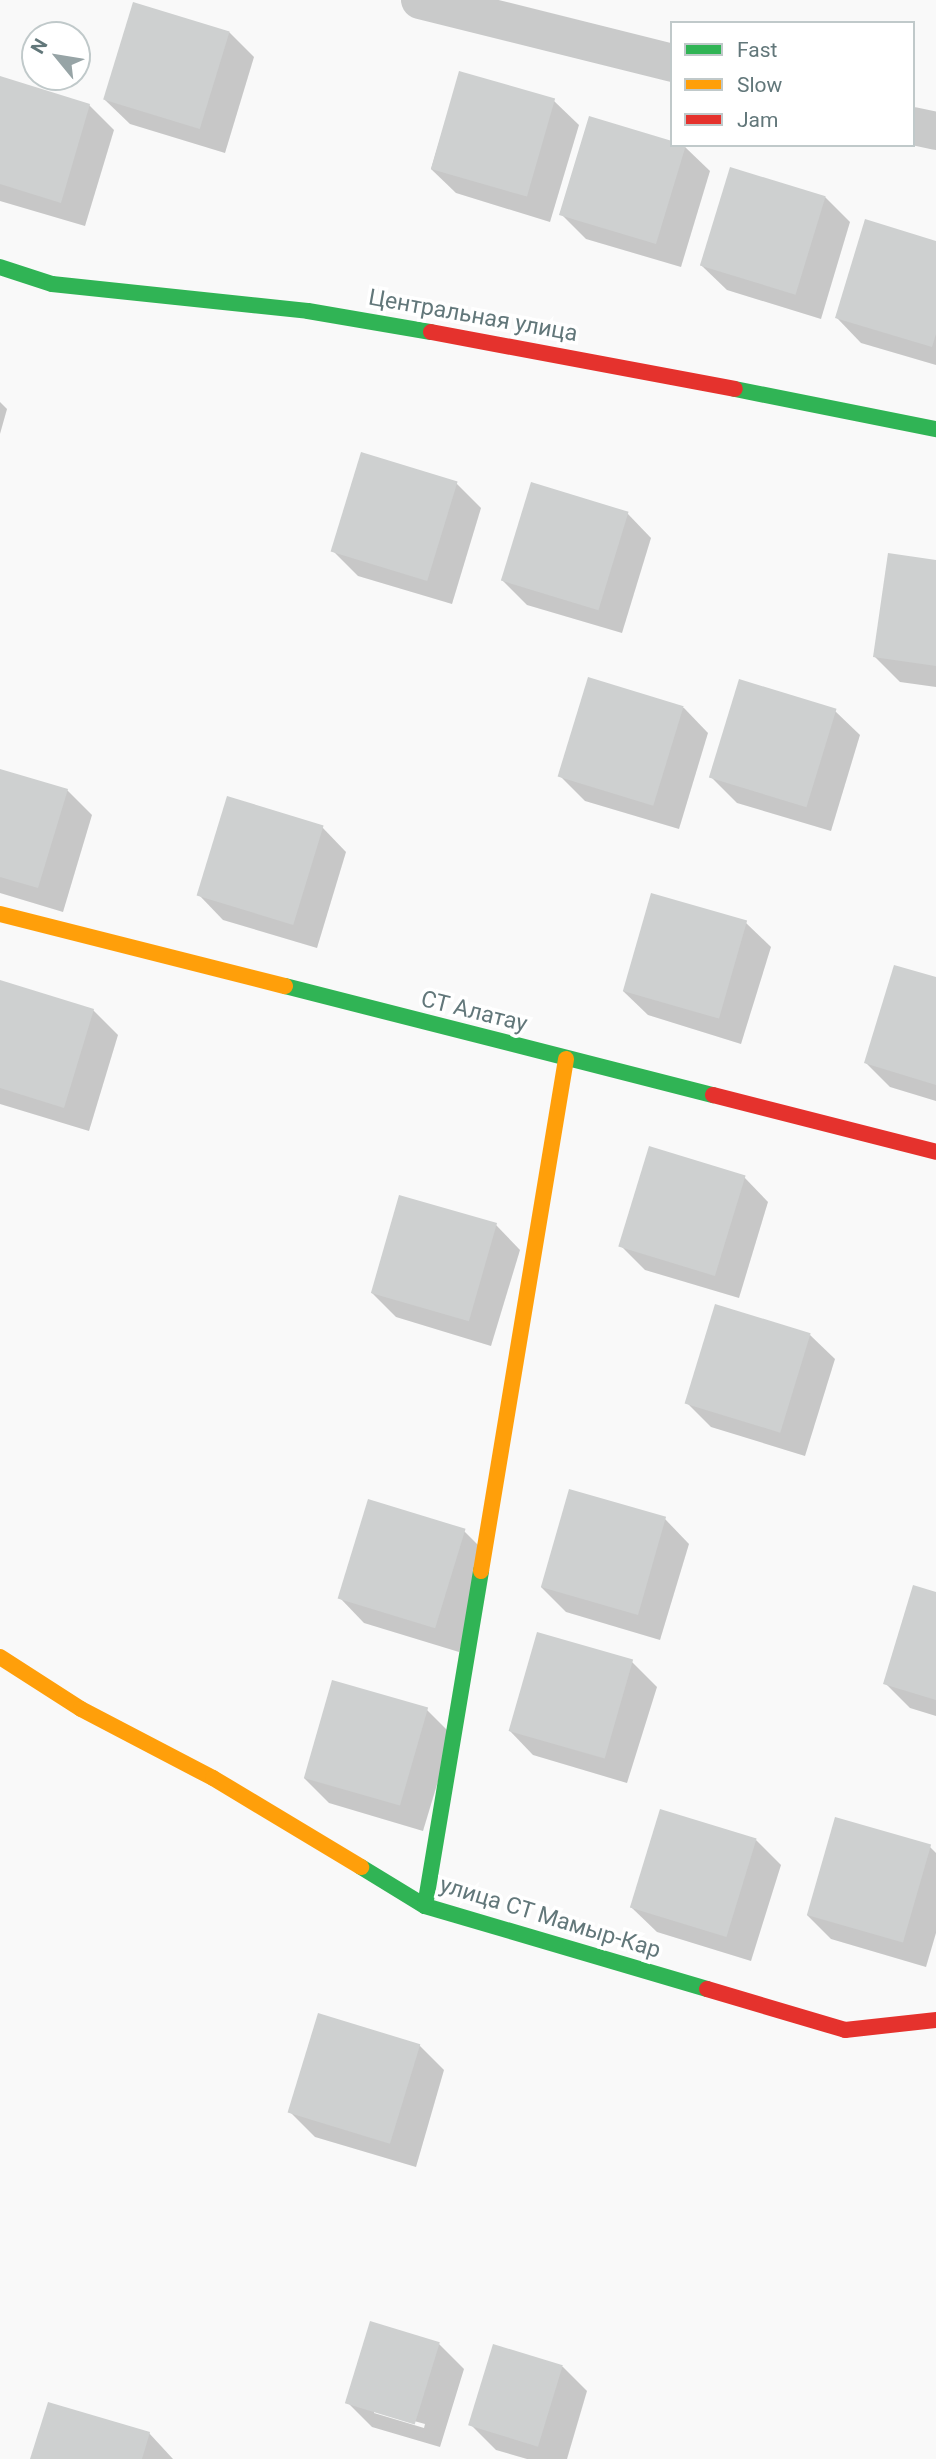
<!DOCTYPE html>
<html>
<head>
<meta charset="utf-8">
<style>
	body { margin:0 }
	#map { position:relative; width:936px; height:2459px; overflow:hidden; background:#f9f9f9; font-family:Roboto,sans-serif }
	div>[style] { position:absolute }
	.shadow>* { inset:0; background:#0003 }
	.building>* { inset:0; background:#ced0d0; transform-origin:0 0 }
	.street>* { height:38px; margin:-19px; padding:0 19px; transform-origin:19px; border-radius:19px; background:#c9caca }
	.fast>* { height:16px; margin:-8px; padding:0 8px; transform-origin:8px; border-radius:8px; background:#30b455 }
	.slow>* { height:16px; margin:-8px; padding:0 8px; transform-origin:8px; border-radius:8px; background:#ff9f0a }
	.jam>* { height:16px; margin:-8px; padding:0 8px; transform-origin:8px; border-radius:8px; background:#e5322d }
	span { translate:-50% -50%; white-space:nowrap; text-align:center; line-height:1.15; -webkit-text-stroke:7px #fff; paint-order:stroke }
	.street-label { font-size:23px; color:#62777a }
	.legend { position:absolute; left:670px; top:21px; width:245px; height:126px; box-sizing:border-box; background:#fff; border:2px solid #c0c9ca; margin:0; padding:9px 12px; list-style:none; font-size:21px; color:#62777a }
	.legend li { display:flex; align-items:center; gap:14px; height:35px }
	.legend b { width:35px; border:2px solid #c0c9ca }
	.north { position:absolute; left:21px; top:21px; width:70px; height:70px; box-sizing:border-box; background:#fff; border:2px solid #c0c9ca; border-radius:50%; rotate:300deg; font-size:19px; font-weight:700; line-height:28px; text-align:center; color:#62777a }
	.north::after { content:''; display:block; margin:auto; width:24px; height:32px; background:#97a4a6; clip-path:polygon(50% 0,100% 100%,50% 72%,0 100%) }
</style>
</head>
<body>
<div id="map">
	<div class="shadow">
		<div style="clip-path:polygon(229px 32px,254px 57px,225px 153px,130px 124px,105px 100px)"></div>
		<div style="clip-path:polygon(460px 73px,554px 101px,579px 125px,550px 222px,456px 193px,431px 169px)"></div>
		<div style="clip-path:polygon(0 78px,89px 105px,114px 130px,85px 226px,0 201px)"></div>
		<div style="clip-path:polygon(672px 145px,685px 147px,710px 171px,681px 267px,586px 239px,561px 214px)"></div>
		<div style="clip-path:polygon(825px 197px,850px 222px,821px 319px,727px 290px,702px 266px)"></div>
		<div style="clip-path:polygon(936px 243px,936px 365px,861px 343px,837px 318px)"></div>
		<div style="clip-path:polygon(0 402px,7px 409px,0 434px)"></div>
		<div style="clip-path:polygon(456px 483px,481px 508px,452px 604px,358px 576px,333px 551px)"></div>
		<div style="clip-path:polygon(627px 513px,651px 538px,622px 633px,527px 605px,503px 581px)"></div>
		<div style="clip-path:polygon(936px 562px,936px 687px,900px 682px,875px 657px)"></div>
		<div style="clip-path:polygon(590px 679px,684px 708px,708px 733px,679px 829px,585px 801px,560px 776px)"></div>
		<div style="clip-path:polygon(835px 711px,860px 735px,831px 831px,737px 803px,712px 778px)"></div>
		<div style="clip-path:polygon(0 771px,67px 790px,92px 815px,63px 912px,0 893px)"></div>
		<div style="clip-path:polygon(322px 827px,346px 852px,317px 948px,223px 920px,199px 895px)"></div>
		<div style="clip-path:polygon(746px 923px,771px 947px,741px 1044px,648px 1015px,623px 991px)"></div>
		<div style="clip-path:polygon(936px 979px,936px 1101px,890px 1087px,866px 1063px)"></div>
		<div style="clip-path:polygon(0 982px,93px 1010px,118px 1035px,89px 1131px,0 1104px)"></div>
		<div style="clip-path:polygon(744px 1177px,768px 1202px,739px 1298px,645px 1270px,620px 1245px)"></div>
		<div style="clip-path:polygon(496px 1225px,520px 1250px,491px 1346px,396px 1317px,372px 1293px)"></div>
		<div style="clip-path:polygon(810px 1335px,835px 1359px,805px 1456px,711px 1427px,686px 1402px)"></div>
		<div style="clip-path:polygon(665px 1519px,689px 1544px,660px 1640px,566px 1612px,541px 1587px)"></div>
		<div style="clip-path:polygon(464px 1531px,488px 1555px,459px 1652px,364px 1623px,340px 1598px)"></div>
		<div style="clip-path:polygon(936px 1593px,936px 1716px,910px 1708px,885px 1683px)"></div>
		<div style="clip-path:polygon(632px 1662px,657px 1687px,627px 1783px,533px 1755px,509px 1730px)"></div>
		<div style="clip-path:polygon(427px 1710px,452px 1735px,423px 1831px,329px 1803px,304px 1778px)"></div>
		<div style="clip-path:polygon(756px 1840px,781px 1865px,751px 1961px,657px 1932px,632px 1908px)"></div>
		<div style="clip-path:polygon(930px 1847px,936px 1853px,936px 1933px,926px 1967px,831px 1939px,807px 1915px)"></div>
		<div style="clip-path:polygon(419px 2045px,444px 2070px,416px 2167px,315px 2137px,290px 2112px)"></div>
		<div style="clip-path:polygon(evenodd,439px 2344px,464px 2369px,440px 2447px,372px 2427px,347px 2402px,439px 2344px,374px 2410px,425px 2424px,424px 2428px,374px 2413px,374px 2410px)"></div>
		<div style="clip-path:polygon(494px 2347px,563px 2367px,587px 2391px,567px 2459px,527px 2459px,496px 2450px,471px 2425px)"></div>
		<div style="clip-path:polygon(149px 2433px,173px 2459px,32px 2459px)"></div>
	</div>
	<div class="building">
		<div style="left:133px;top:2px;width:101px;height:102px;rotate:17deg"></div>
		<div style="left:459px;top:71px;width:100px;height:102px;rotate:16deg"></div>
		<div style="clip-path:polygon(0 76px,90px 104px,61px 203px,0 184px)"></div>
		<div style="clip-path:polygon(589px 116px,672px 141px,672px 145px,686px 145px,656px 244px,559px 215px)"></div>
		<div style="left:730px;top:167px;width:100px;height:103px;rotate:17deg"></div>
		<div style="clip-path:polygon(865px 219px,936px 241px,936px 334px,932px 347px,835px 318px)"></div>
		<div style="left:361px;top:452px;width:101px;height:104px;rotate:17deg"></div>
		<div style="left:531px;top:482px;width:102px;height:103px;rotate:17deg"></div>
		<div style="clip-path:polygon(888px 553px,936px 560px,936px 666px,873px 657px)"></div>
		<div style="left:588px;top:677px;width:100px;height:104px;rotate:17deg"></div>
		<div style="left:739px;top:679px;width:102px;height:103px;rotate:17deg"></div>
		<div style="clip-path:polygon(0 769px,68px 789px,38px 888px,0 877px)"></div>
		<div style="left:227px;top:796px;width:101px;height:104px;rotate:17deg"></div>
		<div style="left:651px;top:893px;width:100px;height:102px;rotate:16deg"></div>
		<div style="clip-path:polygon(894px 965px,936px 977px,936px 1085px,864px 1063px)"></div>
		<div style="clip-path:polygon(0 980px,94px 1009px,64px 1108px,0 1088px)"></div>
		<div style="left:649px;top:1146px;width:101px;height:105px;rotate:17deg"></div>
		<div style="left:399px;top:1195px;width:102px;height:102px;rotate:16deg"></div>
		<div style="left:715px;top:1304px;width:100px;height:104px;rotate:17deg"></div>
		<div style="left:569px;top:1489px;width:101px;height:102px;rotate:16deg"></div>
		<div style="left:368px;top:1499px;width:102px;height:104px;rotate:17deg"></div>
		<div style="clip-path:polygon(913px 1585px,936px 1592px,936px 1700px,883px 1684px)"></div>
		<div style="left:537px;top:1632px;width:100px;height:103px;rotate:16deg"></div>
		<div style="left:332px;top:1680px;width:100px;height:102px;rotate:16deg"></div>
		<div style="left:660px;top:1809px;width:101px;height:103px;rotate:17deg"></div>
		<div style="left:835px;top:1817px;width:100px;height:102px;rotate:16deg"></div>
		<div style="left:318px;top:2013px;width:107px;height:104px;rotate:17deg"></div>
		<div style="left:370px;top:2321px;width:73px;height:86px;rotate:17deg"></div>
		<div style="left:493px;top:2344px;width:73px;height:85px;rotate:17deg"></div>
		<div style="clip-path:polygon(48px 2402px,150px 2432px,142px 2459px,30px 2459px)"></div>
	</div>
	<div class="street">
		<div style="left:420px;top:0;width:260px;rotate:14deg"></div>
		<div style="left:913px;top:126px;width:24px;rotate:12deg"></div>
	</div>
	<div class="fast">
		<div style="left:0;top:267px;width:55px;rotate:18.1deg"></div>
		<div style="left:52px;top:284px;width:257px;rotate:6deg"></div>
		<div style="left:308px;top:311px;width:125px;rotate:9.7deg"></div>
		<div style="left:735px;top:389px;width:205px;rotate:11.3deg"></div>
		<div style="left:285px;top:986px;width:442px;rotate:14.3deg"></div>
		<div style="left:361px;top:1867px;width:75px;rotate:31.4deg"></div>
		<div style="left:425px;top:1906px;width:294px;rotate:16.4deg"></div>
		<div style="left:425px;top:1906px;width:340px;rotate:-80.5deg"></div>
	</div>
	<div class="slow">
		<div style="left:0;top:914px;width:294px;rotate:14.2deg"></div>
		<div style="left:481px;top:1571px;width:519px;rotate:-80.57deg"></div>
		<div style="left:0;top:1657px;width:96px;rotate:32.7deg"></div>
		<div style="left:81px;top:1709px;width:149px;rotate:27.6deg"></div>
		<div style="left:213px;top:1778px;width:173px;rotate:31deg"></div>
	</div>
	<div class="jam">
		<div style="left:431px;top:332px;width:309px;rotate:10.6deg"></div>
		<div style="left:713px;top:1095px;width:230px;rotate:14.3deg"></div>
		<div style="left:707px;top:1989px;width:144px;rotate:16.5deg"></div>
		<div style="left:845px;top:2030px;width:92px;rotate:-6.3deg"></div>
	</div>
	<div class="street-label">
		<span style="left:473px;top:316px;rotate:10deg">Центральная улица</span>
		<span style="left:474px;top:1012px;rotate:14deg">СТ Алатау</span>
		<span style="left:550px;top:1918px;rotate:17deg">улица СТ Мамыр-Кар</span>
	</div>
	<ul class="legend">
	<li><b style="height:9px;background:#30b455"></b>Fast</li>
	<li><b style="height:9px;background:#ff9f0a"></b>Slow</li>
	<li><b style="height:9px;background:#e5322d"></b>Jam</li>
	</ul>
	<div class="north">N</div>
</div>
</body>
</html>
